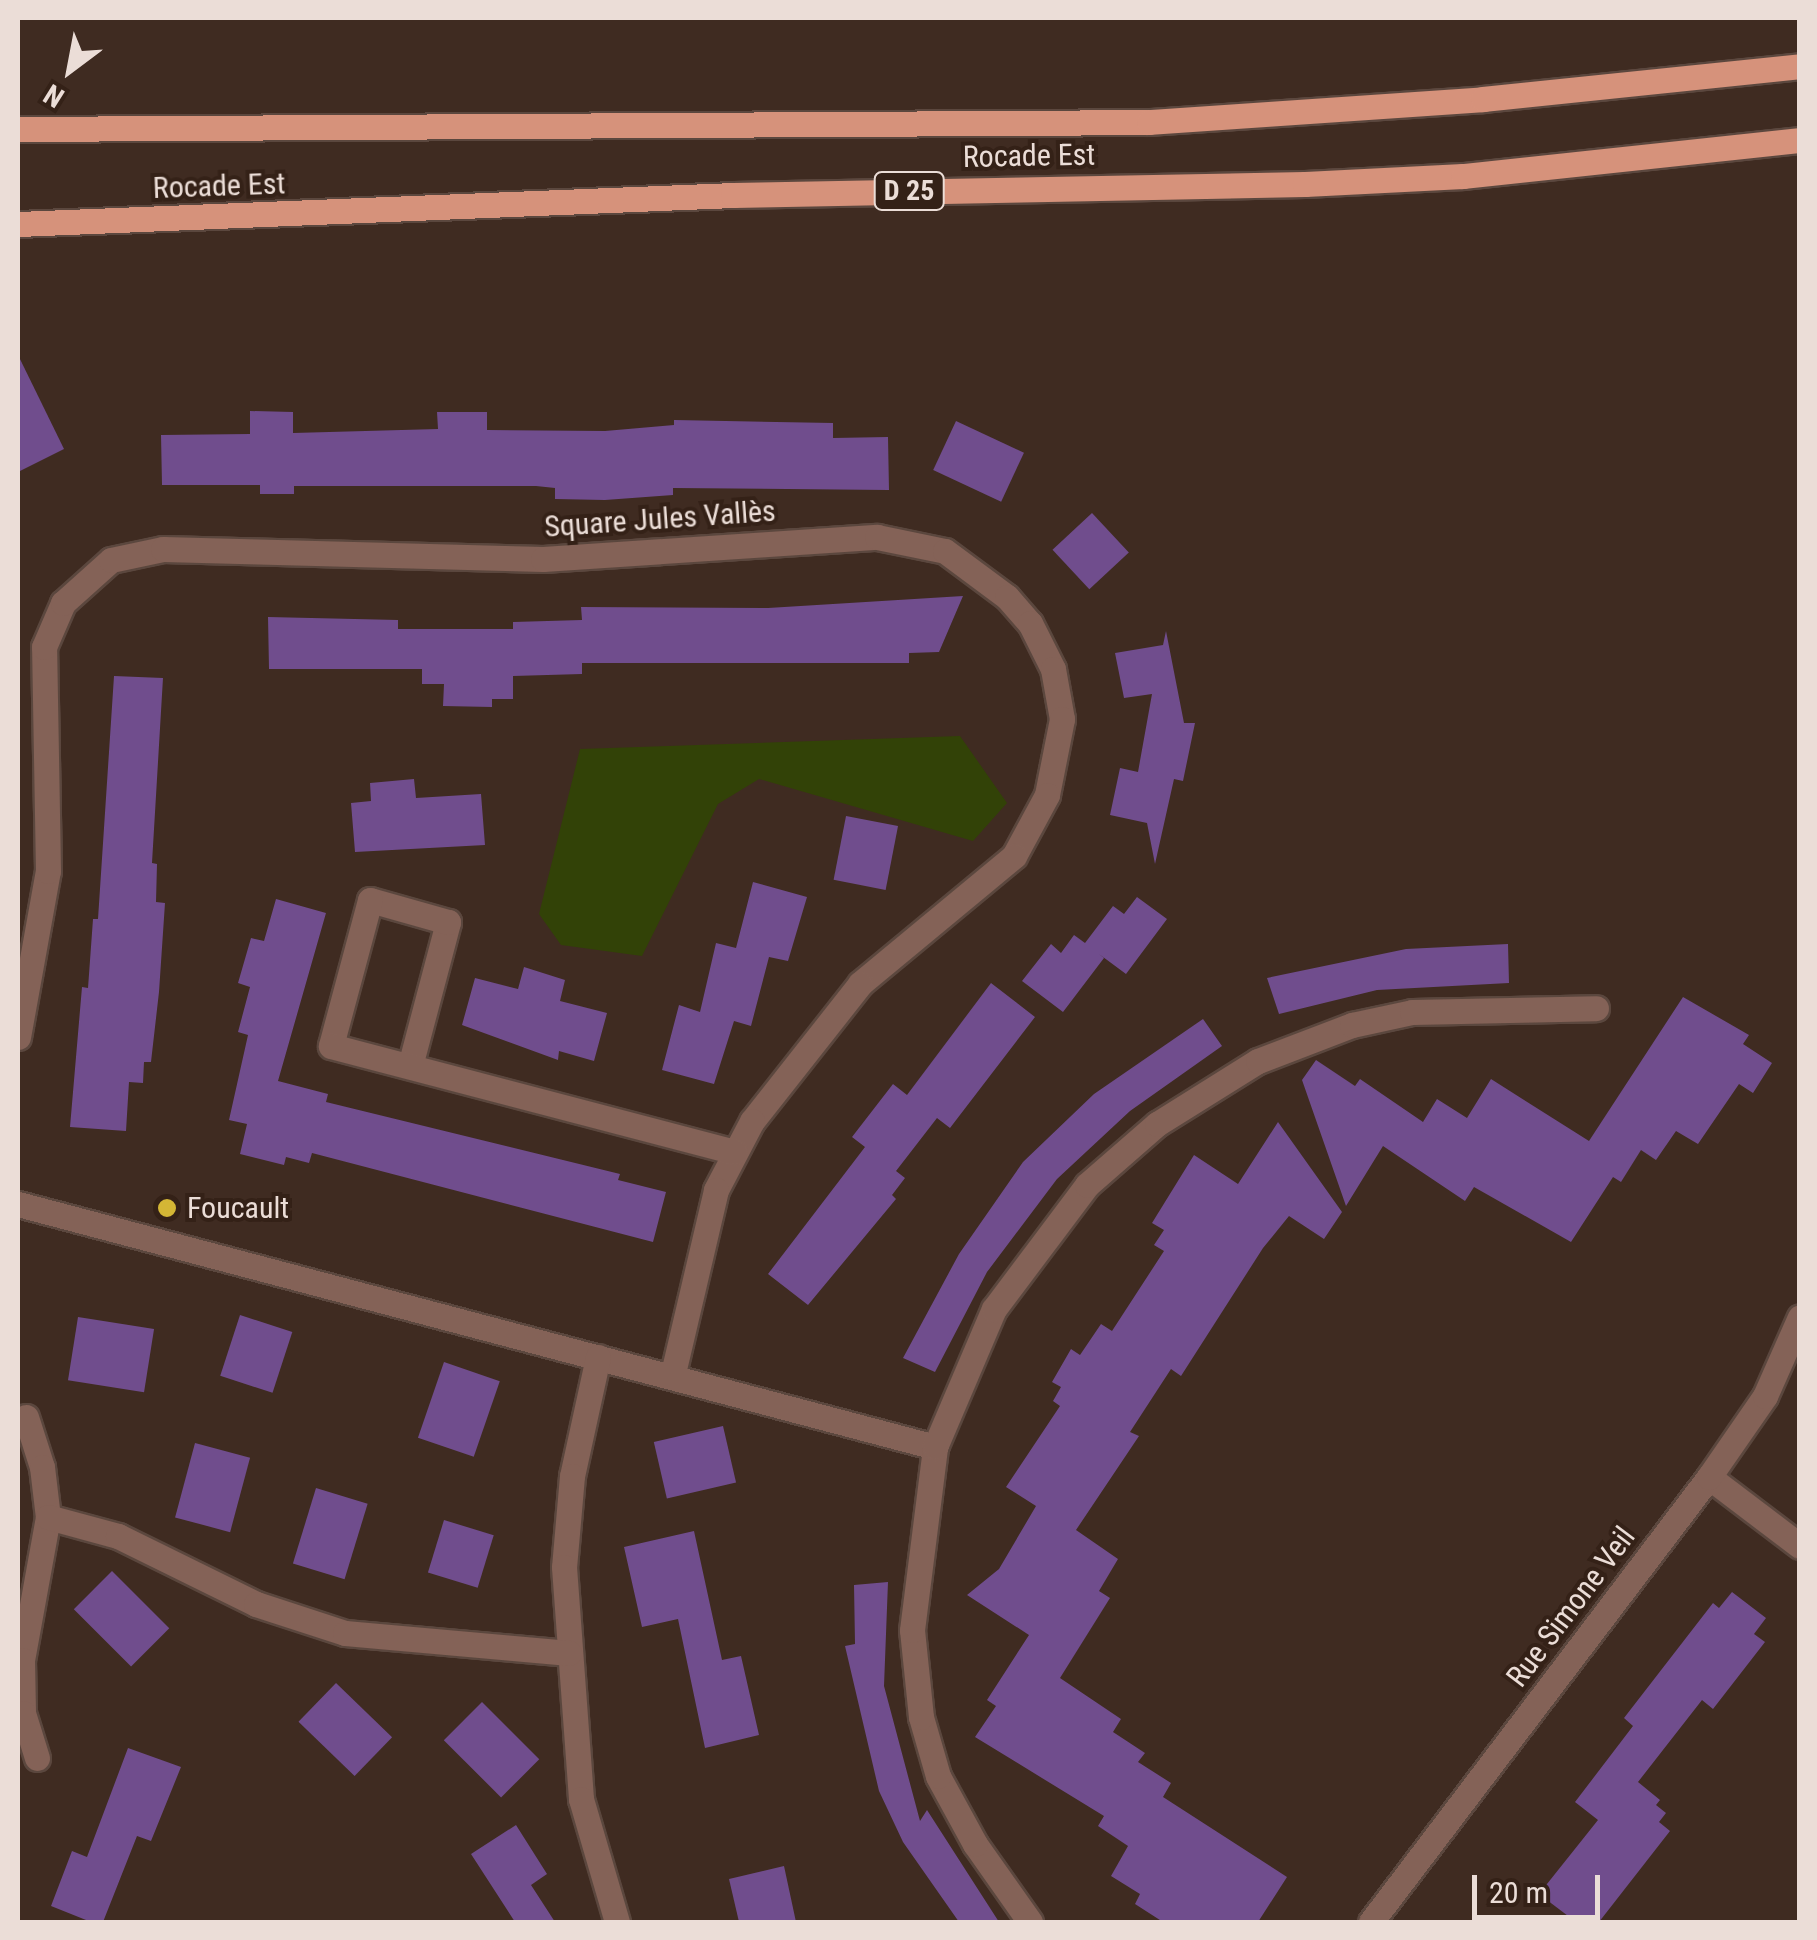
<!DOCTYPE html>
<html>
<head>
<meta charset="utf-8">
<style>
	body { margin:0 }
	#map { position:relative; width:1817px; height:1940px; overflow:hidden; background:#3f2b21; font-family:"Roboto Condensed",sans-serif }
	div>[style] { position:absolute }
	.green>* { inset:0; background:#324207 }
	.building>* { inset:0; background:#704d8d; transform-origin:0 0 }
	.roads { filter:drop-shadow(2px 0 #5b473e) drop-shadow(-2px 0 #5b473e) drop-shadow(0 2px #5b473e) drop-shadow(0 -2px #5b473e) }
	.minor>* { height:25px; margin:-12.5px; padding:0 12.5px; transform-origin:12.5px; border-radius:12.5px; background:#846257 }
	.major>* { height:25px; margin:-12.5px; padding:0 12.5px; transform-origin:12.5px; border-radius:12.5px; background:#d6927b }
	.dots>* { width:28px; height:28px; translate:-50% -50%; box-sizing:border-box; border:5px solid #342117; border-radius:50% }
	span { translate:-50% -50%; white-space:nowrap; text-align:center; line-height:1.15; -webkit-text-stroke:8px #342117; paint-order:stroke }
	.shield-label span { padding:2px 8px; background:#342117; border:2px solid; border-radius:8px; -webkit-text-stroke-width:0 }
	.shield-label { font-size:28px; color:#ebddd7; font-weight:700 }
	.street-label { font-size:30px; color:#ebddd7 }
	.poi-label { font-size:30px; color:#ebddd7 }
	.left { translate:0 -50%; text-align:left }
	.frame { position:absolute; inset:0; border:20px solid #ebddd7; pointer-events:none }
	.north { position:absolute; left:20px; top:20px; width:100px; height:100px; -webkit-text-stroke:8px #342117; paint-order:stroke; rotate:212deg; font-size:28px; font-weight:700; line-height:40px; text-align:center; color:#ebddd7 }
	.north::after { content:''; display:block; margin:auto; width:35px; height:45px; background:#ebddd7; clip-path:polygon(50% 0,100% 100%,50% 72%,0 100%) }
	.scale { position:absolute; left:1472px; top:1875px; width:128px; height:45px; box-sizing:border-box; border:5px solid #ebddd7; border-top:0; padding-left:12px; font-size:30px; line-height:35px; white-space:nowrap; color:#ebddd7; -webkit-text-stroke:8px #342117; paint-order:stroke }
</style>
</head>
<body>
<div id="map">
	<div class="green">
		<div style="clip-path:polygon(960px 736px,1007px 803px,973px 841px,759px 779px,718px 804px,642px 956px,561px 945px,539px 914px,580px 749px)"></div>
	</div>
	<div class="building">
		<div style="clip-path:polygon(18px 355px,64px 449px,18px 472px)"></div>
		<div style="clip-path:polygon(250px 411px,293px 412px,293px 433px,438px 429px,437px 412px,487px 412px,487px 430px,605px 431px,674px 425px,674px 420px,833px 423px,833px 438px,888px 437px,889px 490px,673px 488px,673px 495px,605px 500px,555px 499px,555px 488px,536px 486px,294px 486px,294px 494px,260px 494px,260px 485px,162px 485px,161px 435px,250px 434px)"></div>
		<div style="left:956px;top:421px;width:75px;height:54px;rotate:25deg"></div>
		<div style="left:1092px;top:513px;width:54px;height:54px;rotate:47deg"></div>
		<div style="clip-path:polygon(963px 596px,939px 652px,909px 653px,909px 663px,582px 663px,582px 674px,513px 676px,513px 699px,492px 699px,492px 707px,443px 706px,444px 684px,422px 684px,422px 669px,269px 669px,268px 617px,398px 620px,398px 629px,513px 629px,513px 622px,582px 620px,581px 607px,768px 608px)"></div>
		<div style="clip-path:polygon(1166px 631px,1184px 723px,1195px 723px,1183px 781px,1174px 779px,1155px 864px,1147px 823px,1110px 815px,1120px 768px,1138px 772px,1152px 694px,1124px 698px,1115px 653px,1163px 645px)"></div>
		<div style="clip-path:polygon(114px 676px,163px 678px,152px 863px,157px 864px,156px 902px,165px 903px,159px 992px,151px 1062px,144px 1062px,143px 1083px,129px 1082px,126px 1131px,70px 1127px,82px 987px,88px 988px,93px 919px,98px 919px)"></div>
		<div style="clip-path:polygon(414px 779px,416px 798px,481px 794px,485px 845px,355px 852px,351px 803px,371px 801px,370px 783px)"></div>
		<div style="left:846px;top:816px;width:53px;height:65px;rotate:11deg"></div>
		<div style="clip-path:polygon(753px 882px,807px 897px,788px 961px,769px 957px,751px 1026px,734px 1021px,714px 1084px,662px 1070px,679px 1005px,700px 1012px,716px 943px,736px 948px)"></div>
		<div style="clip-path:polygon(1137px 897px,1167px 919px,1126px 974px,1099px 954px,1104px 958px,1063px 1012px,1022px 981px,1051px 944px,1061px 953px,1074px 935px,1085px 943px,1113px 906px,1124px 914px)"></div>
		<div style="clip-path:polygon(276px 899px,326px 913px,278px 1081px,328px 1094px,326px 1102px,620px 1174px,618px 1180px,666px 1192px,653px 1242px,312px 1153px,309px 1163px,286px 1157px,284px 1165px,240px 1154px,247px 1124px,229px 1120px,248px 1035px,238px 1032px,250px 987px,238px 983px,251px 938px,264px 941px)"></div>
		<div style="clip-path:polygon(1508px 944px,1509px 983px,1377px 990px,1279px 1014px,1267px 978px,1406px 949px)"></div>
		<div style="clip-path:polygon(524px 967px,565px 980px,560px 1001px,607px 1013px,594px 1061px,559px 1051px,558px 1060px,462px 1025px,475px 978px,518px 989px)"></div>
		<div style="clip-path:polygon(991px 983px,1035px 1017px,950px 1128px,937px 1118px,896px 1171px,905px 1178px,892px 1195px,896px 1199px,808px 1305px,768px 1274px,865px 1147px,852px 1137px,893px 1084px,907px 1095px)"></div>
		<div style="clip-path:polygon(1683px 997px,1749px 1035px,1743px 1044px,1772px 1063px,1753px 1093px,1739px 1084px,1698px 1144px,1676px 1131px,1656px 1160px,1641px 1150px,1621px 1182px,1613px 1177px,1571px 1242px,1474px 1187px,1465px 1201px,1383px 1146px,1346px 1206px,1302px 1080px,1316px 1060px,1355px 1086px,1360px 1079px,1423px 1122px,1437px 1099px,1467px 1118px,1491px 1079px,1589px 1141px)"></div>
		<div style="clip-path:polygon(1203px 1019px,1222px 1046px,1130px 1111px,1057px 1179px,987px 1272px,935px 1372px,903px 1358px,959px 1254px,1023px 1162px,1094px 1094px)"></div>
		<div style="clip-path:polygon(1278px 1122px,1342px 1212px,1324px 1239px,1289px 1216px,1263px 1248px,1181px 1376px,1171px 1369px,1130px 1432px,1139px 1436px,1076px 1530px,1118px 1559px,1099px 1591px,1110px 1598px,1060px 1678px,1121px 1719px,1113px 1732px,1145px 1753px,1138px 1762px,1171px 1783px,1163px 1797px,1287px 1877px,1258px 1922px,1163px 1922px,1135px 1904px,1140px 1894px,1111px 1876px,1128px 1846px,1098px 1826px,1104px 1816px,975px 1737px,996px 1706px,987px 1700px,1029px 1635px,967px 1595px,999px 1569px,1036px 1506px,1006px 1487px,1060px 1406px,1053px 1401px,1061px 1387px,1052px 1382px,1071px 1349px,1080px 1355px,1101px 1324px,1112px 1331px,1164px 1251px,1154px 1245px,1164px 1230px,1152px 1223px,1194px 1155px,1238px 1184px)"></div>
		<div style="left:240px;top:1315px;width:55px;height:64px;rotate:18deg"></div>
		<div style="left:78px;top:1317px;width:77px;height:64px;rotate:9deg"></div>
		<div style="left:444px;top:1362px;width:59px;height:80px;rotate:19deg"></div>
		<div style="left:723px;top:1426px;width:58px;height:71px;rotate:77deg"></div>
		<div style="left:195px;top:1443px;width:57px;height:77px;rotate:15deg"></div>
		<div style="left:316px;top:1488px;width:54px;height:79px;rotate:17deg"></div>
		<div style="left:444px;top:1520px;width:52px;height:55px;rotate:17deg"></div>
		<div style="clip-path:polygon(694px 1531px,722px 1660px,741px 1656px,759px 1735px,705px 1748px,678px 1619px,642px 1627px,624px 1547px)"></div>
		<div style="left:112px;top:1571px;width:81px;height:54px;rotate:45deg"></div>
		<div style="clip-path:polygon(888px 1582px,884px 1686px,920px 1821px,927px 1810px,999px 1922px,959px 1922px,903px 1842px,879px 1791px,845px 1646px,855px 1644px,854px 1585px)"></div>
		<div style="clip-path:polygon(1732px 1592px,1766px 1618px,1754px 1634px,1765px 1642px,1713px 1709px,1702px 1700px,1638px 1782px,1660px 1800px,1656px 1805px,1666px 1813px,1659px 1822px,1670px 1831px,1599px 1922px,1576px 1922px,1539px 1894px,1598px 1820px,1575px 1802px,1633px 1726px,1624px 1718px,1713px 1603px,1719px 1608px)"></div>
		<div style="left:336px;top:1683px;width:78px;height:54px;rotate:44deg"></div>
		<div style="left:482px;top:1702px;width:81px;height:54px;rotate:45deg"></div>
		<div style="clip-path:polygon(128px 1748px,181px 1767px,151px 1841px,137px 1836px,103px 1922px,91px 1922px,51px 1906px,72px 1851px,87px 1857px)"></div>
		<div style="clip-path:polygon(516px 1825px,547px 1874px,531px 1885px,555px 1922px,515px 1922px,471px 1854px)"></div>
		<div style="clip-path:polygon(784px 1866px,796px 1922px,739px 1922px,729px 1879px)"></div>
	</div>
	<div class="roads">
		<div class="minor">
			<div style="left:18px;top:1037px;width:169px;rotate:-79.8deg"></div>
			<div style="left:48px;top:871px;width:224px;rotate:-91deg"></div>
			<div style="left:44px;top:647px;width:48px;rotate:-66.6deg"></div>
			<div style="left:63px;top:603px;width:64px;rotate:-41.9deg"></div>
			<div style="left:111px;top:560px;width:53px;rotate:-11.9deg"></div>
			<div style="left:163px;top:549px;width:380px;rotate:1.5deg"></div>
			<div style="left:543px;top:559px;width:335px;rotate:-3.8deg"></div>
			<div style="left:877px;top:537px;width:69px;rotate:11.6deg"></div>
			<div style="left:945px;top:551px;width:77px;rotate:36.6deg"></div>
			<div style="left:1007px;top:597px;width:35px;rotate:49deg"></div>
			<div style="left:1030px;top:623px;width:51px;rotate:63.4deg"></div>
			<div style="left:1053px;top:669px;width:51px;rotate:79.8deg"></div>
			<div style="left:1062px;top:719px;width:77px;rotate:101.2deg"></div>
			<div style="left:1047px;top:795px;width:69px;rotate:118.4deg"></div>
			<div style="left:1014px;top:856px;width:200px;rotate:140.3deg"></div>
			<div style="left:860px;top:984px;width:174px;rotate:128.2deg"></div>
			<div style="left:752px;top:1121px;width:78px;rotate:117.6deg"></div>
			<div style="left:716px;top:1190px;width:192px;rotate:103.2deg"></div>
			<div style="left:410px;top:1066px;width:149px;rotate:-75.2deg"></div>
			<div style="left:448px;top:922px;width:81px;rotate:-164.2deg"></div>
			<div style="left:370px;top:900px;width:151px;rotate:105deg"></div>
			<div style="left:331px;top:1046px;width:417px;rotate:14.7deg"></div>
			<div style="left:18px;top:1204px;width:949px;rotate:14.84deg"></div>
			<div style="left:598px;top:1357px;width:122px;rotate:102.3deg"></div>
			<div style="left:572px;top:1476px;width:91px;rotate:95deg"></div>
			<div style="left:564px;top:1567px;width:233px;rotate:85.8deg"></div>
			<div style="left:581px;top:1799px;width:128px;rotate:73.7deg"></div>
			<div style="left:26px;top:1417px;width:52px;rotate:72.3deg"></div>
			<div style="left:42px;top:1467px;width:50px;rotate:83.2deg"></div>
			<div style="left:48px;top:1517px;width:145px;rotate:100.3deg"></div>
			<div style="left:22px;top:1660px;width:53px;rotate:88.9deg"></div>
			<div style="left:23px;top:1713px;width:47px;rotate:72.7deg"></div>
			<div style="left:1709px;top:1477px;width:114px;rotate:37.2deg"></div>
			<div style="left:48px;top:1517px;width:73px;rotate:15.2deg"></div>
			<div style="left:118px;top:1536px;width:154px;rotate:26.2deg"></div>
			<div style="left:256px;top:1604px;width:94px;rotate:18deg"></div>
			<div style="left:345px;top:1633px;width:225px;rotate:5.1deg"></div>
			<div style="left:1030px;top:1922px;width:95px;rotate:-125.2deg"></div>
			<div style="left:975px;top:1844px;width:77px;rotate:-118.6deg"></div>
			<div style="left:938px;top:1776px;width:61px;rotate:-106.1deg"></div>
			<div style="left:921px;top:1717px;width:87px;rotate:-95.9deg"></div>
			<div style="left:912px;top:1630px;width:184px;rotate:-82.8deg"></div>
			<div style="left:935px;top:1447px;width:150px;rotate:-66.9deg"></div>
			<div style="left:994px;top:1309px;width:155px;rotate:-53.1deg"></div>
			<div style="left:1087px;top:1185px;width:93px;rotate:-41.1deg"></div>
			<div style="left:1157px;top:1124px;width:119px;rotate:-32deg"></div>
			<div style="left:1258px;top:1061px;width:101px;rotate:-21deg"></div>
			<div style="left:1352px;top:1025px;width:61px;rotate:-12.2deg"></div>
			<div style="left:1412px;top:1012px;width:184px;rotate:-1.2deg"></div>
			<div style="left:1371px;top:1922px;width:559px;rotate:-52.78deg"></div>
			<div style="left:1709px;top:1477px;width:98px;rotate:-55.3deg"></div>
			<div style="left:1765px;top:1396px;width:86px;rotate:-66.1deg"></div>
		</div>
		<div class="major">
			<div style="left:18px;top:129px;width:1131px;rotate:-0.35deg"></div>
			<div style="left:1149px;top:122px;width:335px;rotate:-3.9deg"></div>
			<div style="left:1483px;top:99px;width:319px;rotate:-5.9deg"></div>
			<div style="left:18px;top:224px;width:716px;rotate:-2.32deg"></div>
			<div style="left:733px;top:195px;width:572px;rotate:-1.1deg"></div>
			<div style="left:1305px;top:184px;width:158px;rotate:-2.9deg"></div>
			<div style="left:1463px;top:176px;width:339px;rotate:-6.1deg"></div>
		</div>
	</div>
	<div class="dots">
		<div style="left:167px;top:1208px;background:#d4b635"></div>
	</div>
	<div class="shield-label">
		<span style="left:909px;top:191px">D 25</span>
	</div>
	<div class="street-label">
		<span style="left:1029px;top:156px;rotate:-1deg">Rocade Est</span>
		<span style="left:219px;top:186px;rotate:-2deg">Rocade Est</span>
		<span style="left:660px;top:519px;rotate:-4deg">Square Jules Vallès</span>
		<span style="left:1571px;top:1607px;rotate:-53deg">Rue Simone Veil</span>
	</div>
	<div class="poi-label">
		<span class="left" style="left:187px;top:1208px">Foucault</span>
	</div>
	<div class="frame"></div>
	<div class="north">N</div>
	<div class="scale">20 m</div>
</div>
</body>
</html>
